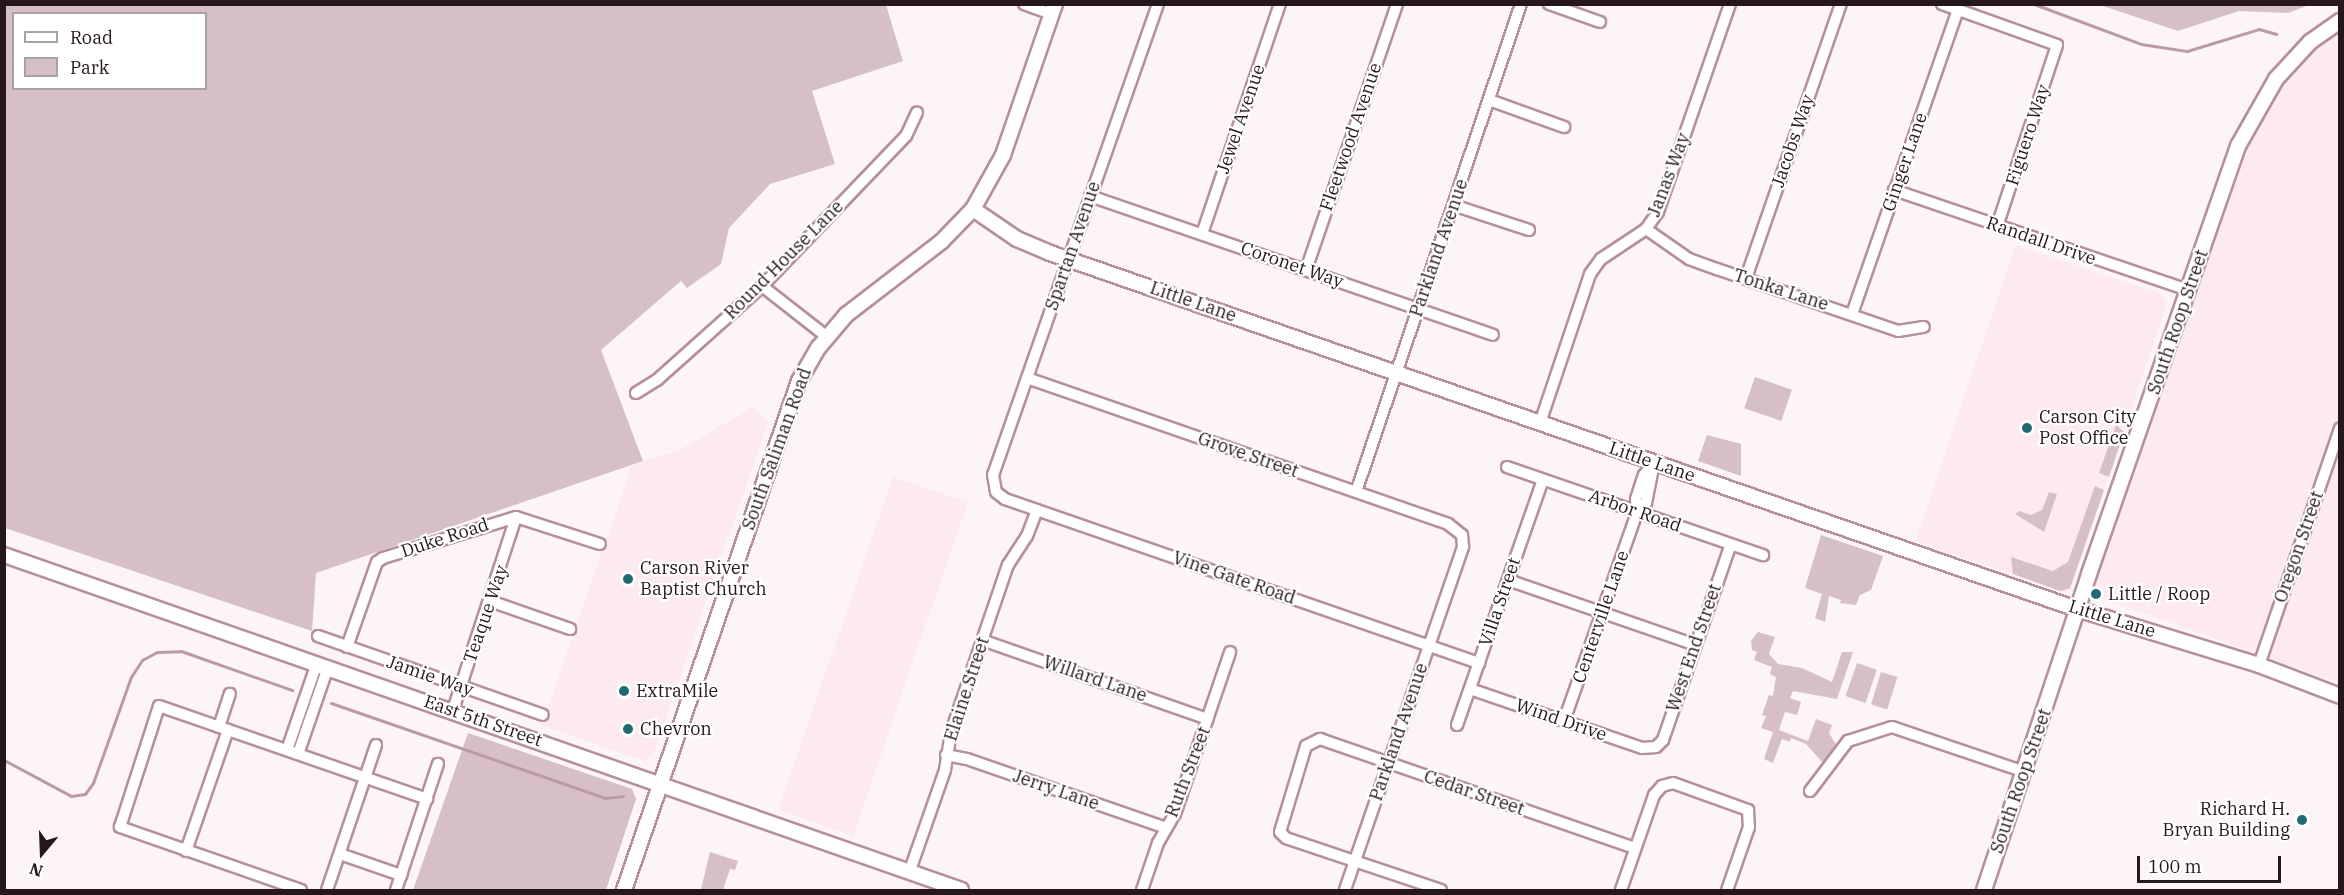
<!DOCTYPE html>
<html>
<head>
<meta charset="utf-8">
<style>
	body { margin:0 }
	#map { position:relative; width:2344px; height:895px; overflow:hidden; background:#fcf4f6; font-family:"IBM Plex Serif",serif }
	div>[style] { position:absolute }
	.built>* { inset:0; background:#fde9f0; transform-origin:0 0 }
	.green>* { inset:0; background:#d6bfc7; transform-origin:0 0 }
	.stream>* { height:3px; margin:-1.5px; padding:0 1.5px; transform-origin:1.5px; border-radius:1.5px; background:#bc9aa5 }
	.roads { filter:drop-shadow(2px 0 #b5909c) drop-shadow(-2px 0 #b5909c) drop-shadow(0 2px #b5909c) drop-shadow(0 -2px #b5909c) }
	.street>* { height:10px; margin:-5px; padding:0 5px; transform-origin:5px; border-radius:5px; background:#fff }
	.secondary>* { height:14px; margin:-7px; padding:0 7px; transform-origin:7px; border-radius:7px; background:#fff }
	.dots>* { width:16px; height:16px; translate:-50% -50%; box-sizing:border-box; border:3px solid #fff; border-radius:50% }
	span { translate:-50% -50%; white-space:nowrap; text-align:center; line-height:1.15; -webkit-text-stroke:4.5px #fff; paint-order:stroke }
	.street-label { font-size:18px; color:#25171c }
	.poi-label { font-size:18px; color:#25171c }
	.left { translate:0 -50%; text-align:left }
	.right { translate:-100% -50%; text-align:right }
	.frame { position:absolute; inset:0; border:6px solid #25171c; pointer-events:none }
	.legend { position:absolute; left:12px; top:12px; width:195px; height:78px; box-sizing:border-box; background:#fff; border:2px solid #a8a2a4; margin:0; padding:8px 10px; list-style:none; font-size:18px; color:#25171c }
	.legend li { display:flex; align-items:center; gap:12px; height:30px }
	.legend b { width:30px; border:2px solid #a8a2a4 }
	.north { position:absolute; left:12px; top:823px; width:60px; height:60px; -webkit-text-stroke:4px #fff; paint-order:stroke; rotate:199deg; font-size:16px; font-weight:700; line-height:24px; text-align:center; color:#25171c }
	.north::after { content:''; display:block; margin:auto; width:21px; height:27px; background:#25171c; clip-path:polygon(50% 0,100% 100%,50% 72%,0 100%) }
	.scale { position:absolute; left:2137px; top:856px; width:144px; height:27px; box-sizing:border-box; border:3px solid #25171c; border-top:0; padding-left:8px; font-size:18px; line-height:21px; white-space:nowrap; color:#25171c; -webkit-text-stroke:4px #fff; paint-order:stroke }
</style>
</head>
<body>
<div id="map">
	<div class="built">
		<div style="clip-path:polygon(2339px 23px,2339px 683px,2099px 597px,2077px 609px,2249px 122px,2305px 48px)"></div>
		<div style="clip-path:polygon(2016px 245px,2160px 293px,2167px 303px,2071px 589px,2064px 592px,1915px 541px)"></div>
		<div style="clip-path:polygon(753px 407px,768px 422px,653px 755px,644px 761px,542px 725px,632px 465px,680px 450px)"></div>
		<div style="left:893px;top:477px;width:79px;height:352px;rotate:19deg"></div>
	</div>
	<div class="green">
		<div style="clip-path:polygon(evenodd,5px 4px,886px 5px,903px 61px,812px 91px,835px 164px,770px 184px,729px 228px,721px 264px,687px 288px,681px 281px,601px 350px,643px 461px,316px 573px,312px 631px,5px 528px,5px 4px,14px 14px,206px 14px,206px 88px,14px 88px,14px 14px)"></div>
		<div style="clip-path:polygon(2100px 5px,2309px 5px,2288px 13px,2239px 11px,2178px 31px)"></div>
		<div style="left:1755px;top:377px;width:39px;height:33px;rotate:19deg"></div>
		<div style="clip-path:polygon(2116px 425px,2124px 432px,2109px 477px,2099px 473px)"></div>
		<div style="clip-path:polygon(1707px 435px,1741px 444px,1741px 476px,1698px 461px)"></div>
		<div style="clip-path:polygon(2095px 486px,2104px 490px,2070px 588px,2060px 591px,2013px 574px,2011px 557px,2053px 571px,2068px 562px)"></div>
		<div style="clip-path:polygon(2049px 492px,2057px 494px,2044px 532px,2015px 514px,2019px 511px,2031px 515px,2042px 510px)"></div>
		<div style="clip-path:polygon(1821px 535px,1883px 556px,1871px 590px,1860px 595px,1856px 605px,1840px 603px,1841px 600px,1829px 596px,1825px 622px,1815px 618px,1822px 594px,1805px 588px)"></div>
		<div style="clip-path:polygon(1758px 632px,1775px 637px,1769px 654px,1778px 664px,1802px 668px,1832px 682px,1842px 652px,1853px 652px,1837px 699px,1793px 691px,1790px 698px,1801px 702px,1797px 715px,1785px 712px,1779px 730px,1808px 741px,1816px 719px,1832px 725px,1829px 733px,1837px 746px,1824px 764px,1806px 744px,1791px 738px,1790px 742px,1782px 739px,1773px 763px,1764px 759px,1773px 732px,1761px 728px,1766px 716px,1762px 715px,1769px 695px,1773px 696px,1776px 677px,1770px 674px,1772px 667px,1754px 660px,1757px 652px,1752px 650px,1751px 641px)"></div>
		<div style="left:1857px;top:663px;width:21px;height:35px;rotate:19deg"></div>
		<div style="left:1881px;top:672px;width:17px;height:34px;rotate:17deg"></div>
		<div style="clip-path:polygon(468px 733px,632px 789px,636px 799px,606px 890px,413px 890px)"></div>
		<div style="clip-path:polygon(710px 852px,738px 861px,735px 870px,730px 869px,723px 890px,701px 889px)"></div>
	</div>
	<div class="stream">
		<div style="left:2034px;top:4px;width:114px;rotate:20.5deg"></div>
		<div style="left:2141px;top:44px;width:47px;rotate:8.7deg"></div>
		<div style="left:2187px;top:51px;width:75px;rotate:-17deg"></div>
		<div style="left:2259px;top:29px;width:18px;rotate:16deg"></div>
		<div style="left:331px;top:703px;width:290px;rotate:19.1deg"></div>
		<div style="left:605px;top:798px;width:18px;rotate:-6deg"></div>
		<div style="left:4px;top:760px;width:76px;rotate:28.2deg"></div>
		<div style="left:71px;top:796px;width:14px;rotate:-8deg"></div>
		<div style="left:85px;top:794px;width:14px;rotate:-54deg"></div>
		<div style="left:93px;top:783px;width:113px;rotate:-70.3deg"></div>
		<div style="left:131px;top:677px;width:20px;rotate:-57deg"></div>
		<div style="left:142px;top:660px;width:17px;rotate:-28deg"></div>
		<div style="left:157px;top:652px;width:24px;rotate:-2deg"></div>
		<div style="left:181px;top:651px;width:118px;rotate:19.4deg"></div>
	</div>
	<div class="roads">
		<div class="street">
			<div style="left:1024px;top:4px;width:30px;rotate:20deg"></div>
			<div style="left:1158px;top:4px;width:499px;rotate:109.3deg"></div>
			<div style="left:993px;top:475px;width:17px;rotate:80deg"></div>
			<div style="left:996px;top:492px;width:11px;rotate:38deg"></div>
			<div style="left:1005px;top:499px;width:502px;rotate:19.09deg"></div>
			<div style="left:1549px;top:4px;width:54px;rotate:19.4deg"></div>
			<div style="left:1942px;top:4px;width:122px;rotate:19.6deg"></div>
			<div style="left:2057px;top:45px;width:191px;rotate:108.3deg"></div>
			<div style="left:1489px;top:100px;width:80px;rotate:19.8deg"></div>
			<div style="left:1894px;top:190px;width:311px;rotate:18.8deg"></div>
			<div style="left:1090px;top:196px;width:426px;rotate:19deg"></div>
			<div style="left:1453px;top:205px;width:80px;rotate:18.2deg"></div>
			<div style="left:1646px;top:229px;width:52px;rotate:34.9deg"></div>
			<div style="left:1689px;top:259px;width:30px;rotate:20deg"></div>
			<div style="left:1717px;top:269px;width:191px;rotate:18.9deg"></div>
			<div style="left:1898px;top:331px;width:26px;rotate:-9deg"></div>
			<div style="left:1202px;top:234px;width:243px;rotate:-71.3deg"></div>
			<div style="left:1306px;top:270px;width:281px;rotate:-71.1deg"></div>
			<div style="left:1746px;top:278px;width:290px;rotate:-70.9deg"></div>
			<div style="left:762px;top:286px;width:81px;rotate:38deg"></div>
			<div style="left:1852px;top:314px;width:322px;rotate:-70.8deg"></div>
			<div style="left:1027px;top:378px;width:446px;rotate:19.1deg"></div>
			<div style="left:1448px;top:524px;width:18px;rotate:38deg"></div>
			<div style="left:1462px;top:535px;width:12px;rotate:85deg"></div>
			<div style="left:1463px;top:547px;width:363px;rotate:109deg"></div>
			<div style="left:636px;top:393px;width:25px;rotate:-32deg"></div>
			<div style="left:657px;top:380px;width:141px;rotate:-41.8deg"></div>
			<div style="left:762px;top:286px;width:208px;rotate:-46.2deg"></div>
			<div style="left:906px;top:136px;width:26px;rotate:-65deg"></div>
			<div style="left:1540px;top:423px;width:157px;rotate:-71.4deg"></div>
			<div style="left:1590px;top:274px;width:19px;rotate:-54deg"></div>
			<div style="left:1601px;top:259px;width:54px;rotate:-33.7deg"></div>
			<div style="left:1646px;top:229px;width:21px;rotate:-55deg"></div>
			<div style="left:1658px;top:212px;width:220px;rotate:-70.9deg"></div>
			<div style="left:1507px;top:467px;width:271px;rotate:19deg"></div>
			<div style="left:1356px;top:492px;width:515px;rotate:-71.32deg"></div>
			<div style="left:1637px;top:512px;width:13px;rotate:-45deg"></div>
			<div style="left:1646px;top:503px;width:41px;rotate:-78.7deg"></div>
			<div style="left:1508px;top:580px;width:199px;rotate:19.1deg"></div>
			<div style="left:490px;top:601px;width:85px;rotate:19.3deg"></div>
			<div style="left:318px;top:636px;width:238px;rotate:19.3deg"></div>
			<div style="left:982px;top:640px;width:239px;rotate:19.3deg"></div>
			<div style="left:347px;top:647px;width:90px;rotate:-70.6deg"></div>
			<div style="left:377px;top:562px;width:7px;rotate:-34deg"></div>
			<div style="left:383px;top:558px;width:139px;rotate:-17.1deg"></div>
			<div style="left:516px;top:517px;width:88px;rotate:17.8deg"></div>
			<div style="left:2259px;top:665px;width:250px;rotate:-71.1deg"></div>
			<div style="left:1470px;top:689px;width:182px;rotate:18.9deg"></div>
			<div style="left:1642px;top:748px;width:14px;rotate:-4deg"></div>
			<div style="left:1656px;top:747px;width:10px;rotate:-45deg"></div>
			<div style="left:1663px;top:740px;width:207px;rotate:-70.9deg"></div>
			<div style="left:453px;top:710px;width:203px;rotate:-71.9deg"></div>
			<div style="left:1564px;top:721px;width:221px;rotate:-70.7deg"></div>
			<div style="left:1637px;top:512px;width:13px;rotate:-94deg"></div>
			<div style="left:1636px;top:499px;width:25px;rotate:-72deg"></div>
			<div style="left:1644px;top:475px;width:16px;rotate:-52deg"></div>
			<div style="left:1457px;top:725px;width:260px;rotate:-70.7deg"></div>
			<div style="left:219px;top:727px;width:35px;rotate:-72deg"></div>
			<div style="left:287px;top:750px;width:92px;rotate:-71deg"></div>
			<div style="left:298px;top:754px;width:92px;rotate:-71deg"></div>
			<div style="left:946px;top:755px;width:21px;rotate:11deg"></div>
			<div style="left:967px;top:759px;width:211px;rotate:19.1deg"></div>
			<div style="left:1810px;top:791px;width:63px;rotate:-52.8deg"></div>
			<div style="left:1848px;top:741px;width:46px;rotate:-17.7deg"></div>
			<div style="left:1892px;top:727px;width:140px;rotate:18.7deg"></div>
			<div style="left:186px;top:851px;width:128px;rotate:-70.9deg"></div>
			<div style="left:340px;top:854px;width:65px;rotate:19deg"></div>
			<div style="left:909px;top:873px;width:109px;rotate:-70.7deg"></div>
			<div style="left:945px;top:770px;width:38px;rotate:-81deg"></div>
			<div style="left:951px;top:732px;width:176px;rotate:-71.2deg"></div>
			<div style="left:1008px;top:565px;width:35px;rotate:-57deg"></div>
			<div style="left:1027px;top:536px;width:28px;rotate:-69deg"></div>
			<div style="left:301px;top:890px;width:192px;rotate:-160.8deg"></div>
			<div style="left:120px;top:827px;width:127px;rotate:-72.1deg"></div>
			<div style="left:159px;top:706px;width:284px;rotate:19.1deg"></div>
			<div style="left:327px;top:890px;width:153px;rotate:-71.3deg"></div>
			<div style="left:396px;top:890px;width:133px;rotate:-71.6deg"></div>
			<div style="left:1142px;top:890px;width:50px;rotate:-71.2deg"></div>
			<div style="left:1158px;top:843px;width:34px;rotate:-60deg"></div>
			<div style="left:1175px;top:814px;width:171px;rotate:-71.2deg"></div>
			<div style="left:1441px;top:890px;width:163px;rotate:-161.5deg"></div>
			<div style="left:1286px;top:838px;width:8px;rotate:-135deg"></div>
			<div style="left:1280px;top:832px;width:90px;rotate:-73.2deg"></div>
			<div style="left:1306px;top:746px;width:16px;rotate:-27deg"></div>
			<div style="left:1320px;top:739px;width:333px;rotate:19.1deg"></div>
			<div style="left:1621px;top:890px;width:101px;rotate:-70.8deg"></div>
			<div style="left:1654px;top:795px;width:12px;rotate:-48deg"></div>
			<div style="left:1662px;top:786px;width:11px;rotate:-15deg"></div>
			<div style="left:1673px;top:783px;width:80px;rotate:19.8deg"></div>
			<div style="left:1748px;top:810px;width:17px;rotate:87deg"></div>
			<div style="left:1749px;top:827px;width:67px;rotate:109.2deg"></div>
		</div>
		<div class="secondary">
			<div style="left:973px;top:209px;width:53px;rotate:34.3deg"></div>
			<div style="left:1017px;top:239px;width:36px;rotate:23deg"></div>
			<div style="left:1050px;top:253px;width:1087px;rotate:19.12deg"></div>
			<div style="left:2077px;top:609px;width:190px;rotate:17.1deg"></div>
			<div style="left:2259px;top:665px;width:87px;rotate:20.9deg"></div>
			<div style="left:4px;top:555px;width:1014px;rotate:19.29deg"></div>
			<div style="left:624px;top:890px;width:538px;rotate:-71.03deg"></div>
			<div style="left:799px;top:381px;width:39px;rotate:-60deg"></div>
			<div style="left:819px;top:347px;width:42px;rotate:-49.8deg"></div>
			<div style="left:846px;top:315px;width:121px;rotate:-37.6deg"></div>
			<div style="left:942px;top:241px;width:45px;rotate:-45.9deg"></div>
			<div style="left:973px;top:209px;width:62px;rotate:-60.9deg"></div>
			<div style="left:1003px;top:155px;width:160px;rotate:-71deg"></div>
			<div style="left:1984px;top:890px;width:333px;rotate:-71.6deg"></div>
			<div style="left:2089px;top:574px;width:453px;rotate:-70.8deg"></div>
			<div style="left:2238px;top:146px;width:77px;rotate:-60.4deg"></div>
			<div style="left:2276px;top:79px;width:50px;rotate:-47.4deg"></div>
			<div style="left:2310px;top:42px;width:37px;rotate:-35deg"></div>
		</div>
	</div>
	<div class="dots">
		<div style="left:2027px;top:428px;background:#206a74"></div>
		<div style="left:628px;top:579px;background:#206a74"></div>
		<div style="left:2096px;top:594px;background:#206a74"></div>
		<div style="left:624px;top:691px;background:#206a74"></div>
		<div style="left:628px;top:729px;background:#206a74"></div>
		<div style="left:2302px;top:820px;background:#206a74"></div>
	</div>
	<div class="street-label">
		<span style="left:1241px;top:119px;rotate:-71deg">Jewel Avenue</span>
		<span style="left:2028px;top:135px;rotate:-72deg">Figuero Way</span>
		<span style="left:1351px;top:137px;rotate:-71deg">Fleetwood Avenue</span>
		<span style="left:1793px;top:141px;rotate:-71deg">Jacobs Way</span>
		<span style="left:1905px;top:162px;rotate:-71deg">Ginger Lane</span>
		<span style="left:1669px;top:175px;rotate:-69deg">Janas Way</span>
		<span style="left:2041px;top:241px;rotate:19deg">Randall Drive</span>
		<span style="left:1073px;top:246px;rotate:-71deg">Spartan Avenue</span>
		<span style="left:1439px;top:248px;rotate:-71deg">Parkland Avenue</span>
		<span style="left:784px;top:260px;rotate:-45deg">Round House Lane</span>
		<span style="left:1292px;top:265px;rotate:19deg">Coronet Way</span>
		<span style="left:1781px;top:290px;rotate:18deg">Tonka Lane</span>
		<span style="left:1193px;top:302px;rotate:19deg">Little Lane</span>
		<span style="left:2178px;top:322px;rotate:-71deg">South Roop Street</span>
		<span style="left:777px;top:449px;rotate:-70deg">South Saliman Road</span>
		<span style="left:1248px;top:455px;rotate:19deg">Grove Street</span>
		<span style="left:1652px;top:462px;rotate:19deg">Little Lane</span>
		<span style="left:1635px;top:511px;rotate:19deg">Arbor Road</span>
		<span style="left:445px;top:538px;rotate:-18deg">Duke Road</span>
		<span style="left:2299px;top:547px;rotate:-71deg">Oregon Street</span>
		<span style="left:1234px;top:578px;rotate:19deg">Vine Gate Road</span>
		<span style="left:1500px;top:602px;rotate:-71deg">Villa Street</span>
		<span style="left:486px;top:614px;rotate:-71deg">Teaque Way</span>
		<span style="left:1601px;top:617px;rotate:-71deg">Centerville Lane</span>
		<span style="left:2112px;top:619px;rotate:17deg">Little Lane</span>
		<span style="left:1694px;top:648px;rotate:-71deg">West End Street</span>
		<span style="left:430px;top:676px;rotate:19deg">Jamie Way</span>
		<span style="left:1095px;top:679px;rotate:19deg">Willard Lane</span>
		<span style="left:967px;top:689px;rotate:-72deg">Elaine Street</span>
		<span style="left:1561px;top:720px;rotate:19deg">Wind Drive</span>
		<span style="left:483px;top:721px;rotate:19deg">East 5th Street</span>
		<span style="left:1399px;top:732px;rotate:-71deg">Parkland Avenue</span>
		<span style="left:1188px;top:772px;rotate:-69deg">Ruth Street</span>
		<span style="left:2021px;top:781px;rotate:-71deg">South Roop Street</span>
		<span style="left:1056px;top:790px;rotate:19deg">Jerry Lane</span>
		<span style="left:1474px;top:793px;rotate:19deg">Cedar Street</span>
	</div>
	<div class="poi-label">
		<span class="left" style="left:2039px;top:428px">Carson City<br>Post Office</span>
		<span class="left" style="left:640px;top:579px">Carson River<br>Baptist Church</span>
		<span class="left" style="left:2108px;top:594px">Little / Roop</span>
		<span class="left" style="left:636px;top:691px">ExtraMile</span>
		<span class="left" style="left:640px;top:729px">Chevron</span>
		<span class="right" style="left:2290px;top:820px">Richard H.<br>Bryan Building</span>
	</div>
	<div class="frame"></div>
	<ul class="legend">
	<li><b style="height:8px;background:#fff"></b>Road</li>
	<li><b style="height:16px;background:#d6bfc7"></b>Park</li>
	</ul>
	<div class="north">N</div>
	<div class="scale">100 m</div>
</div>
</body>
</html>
